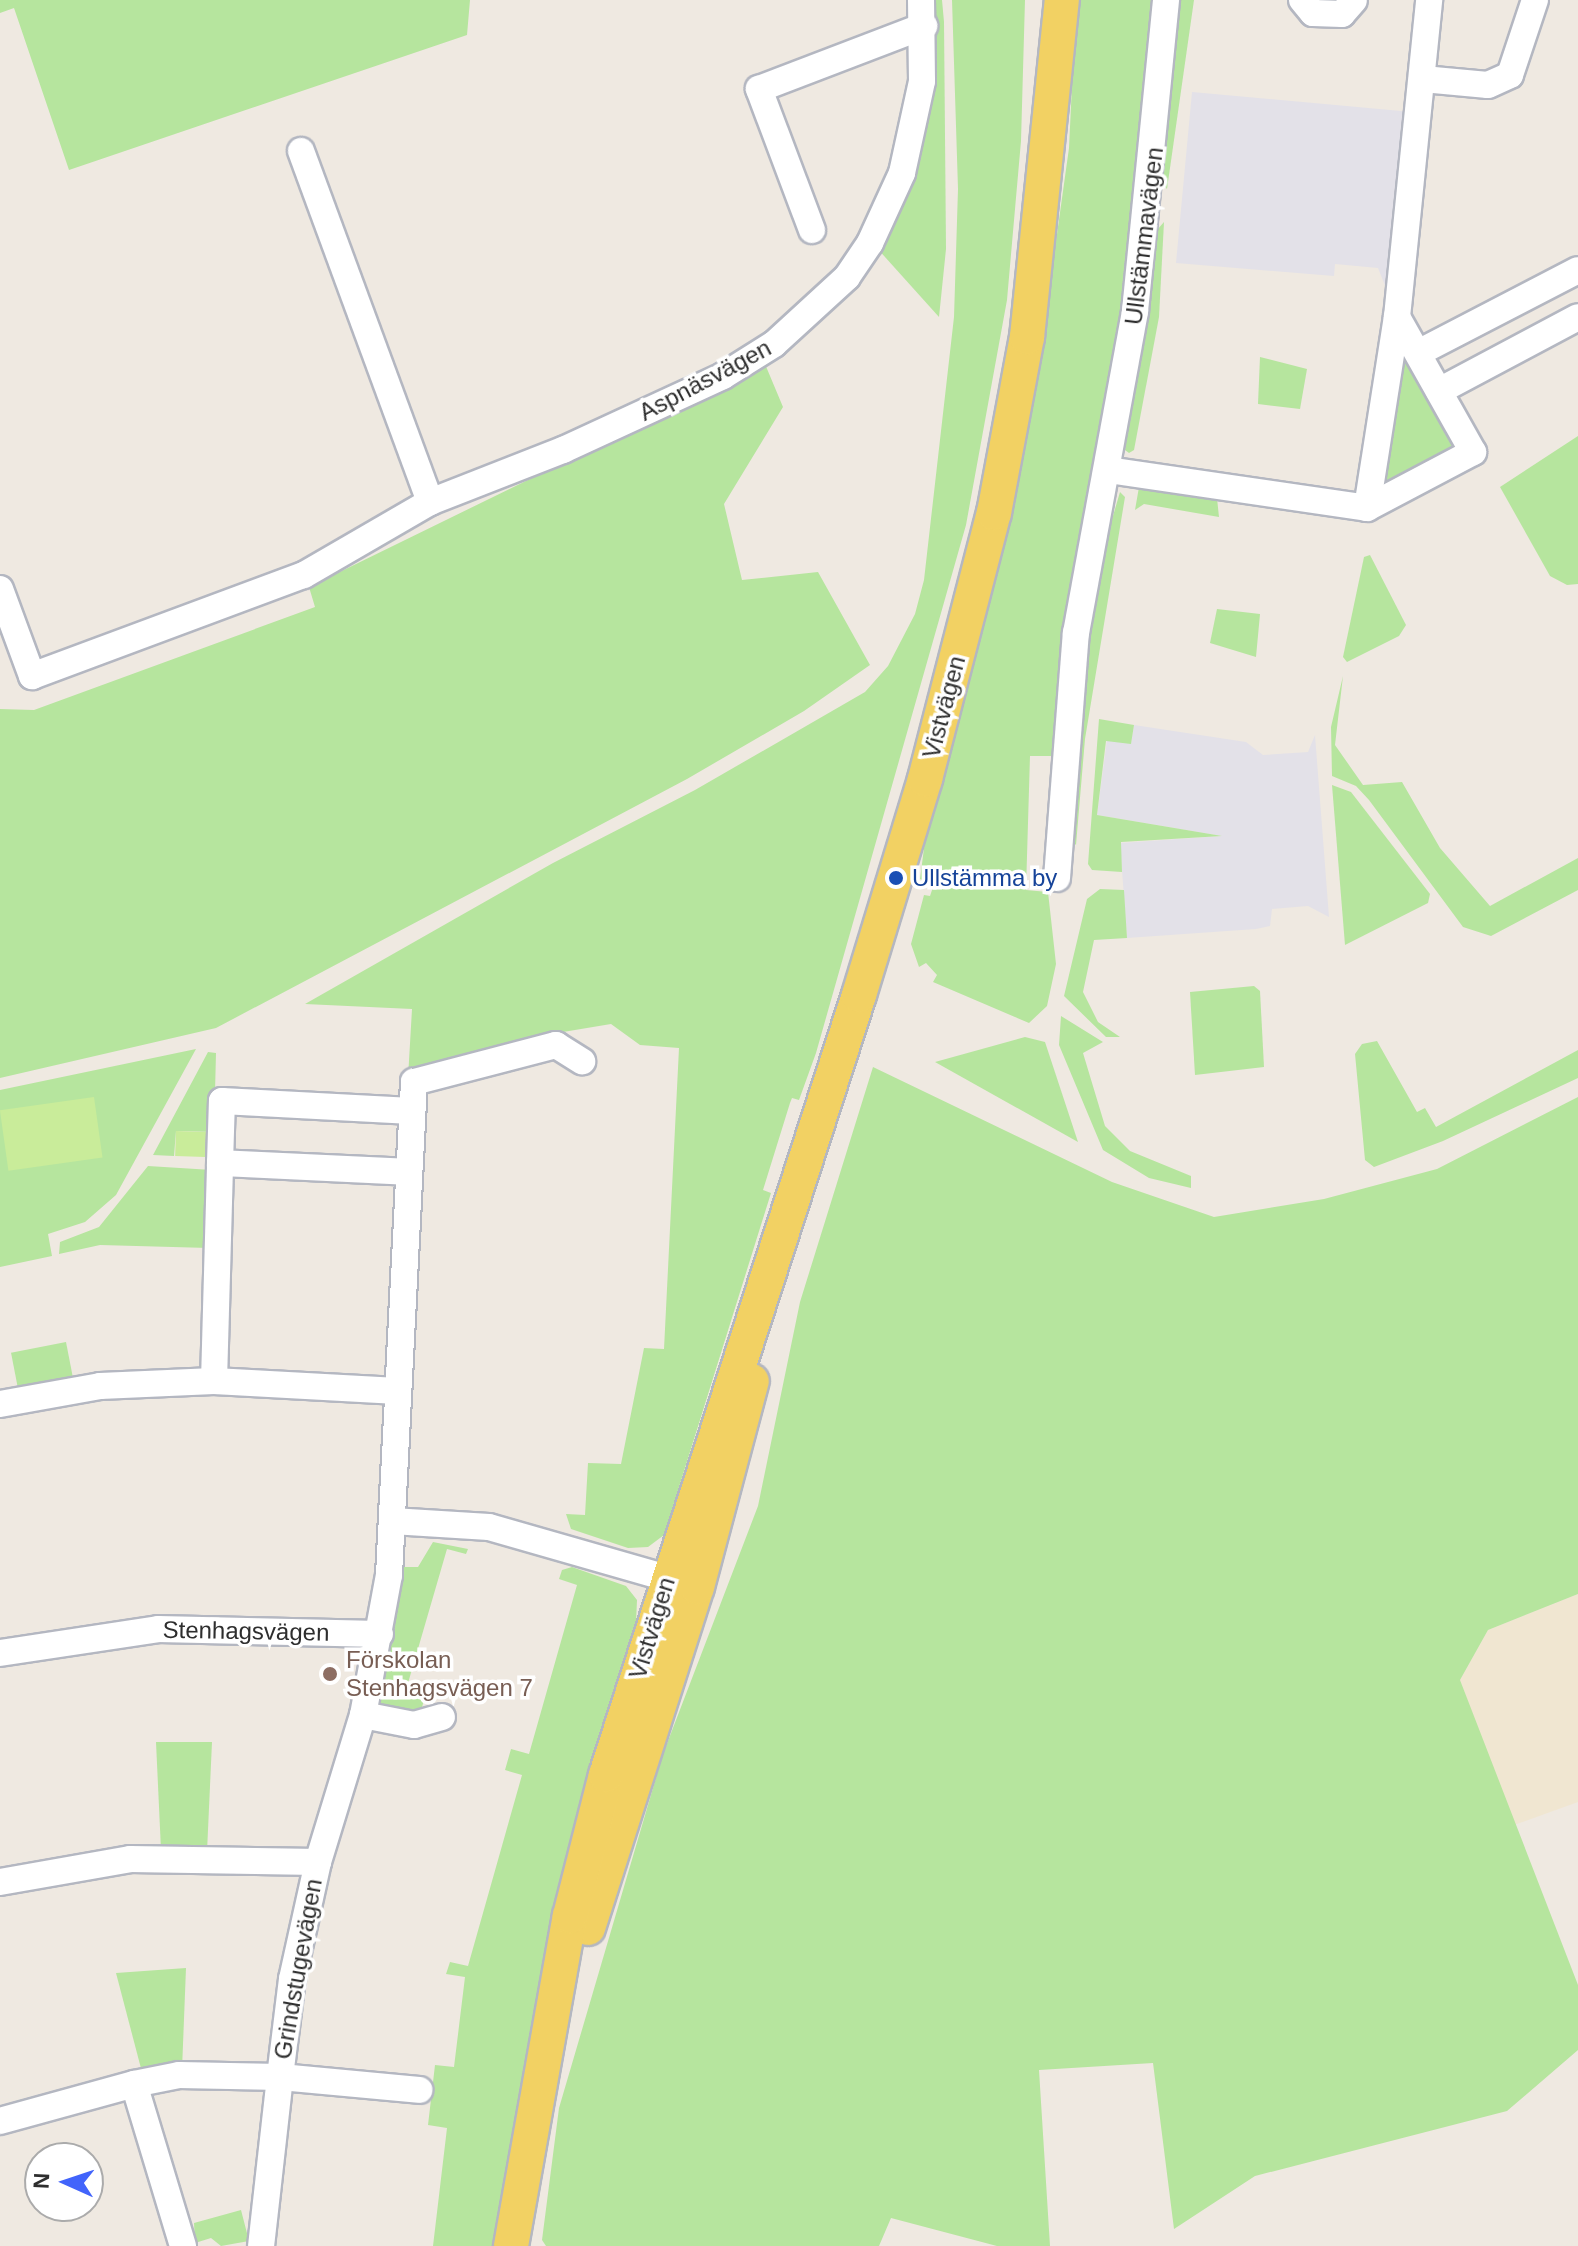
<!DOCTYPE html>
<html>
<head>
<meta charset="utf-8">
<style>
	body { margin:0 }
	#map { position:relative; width:1578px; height:2246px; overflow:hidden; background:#efe9e1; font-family:Arial,sans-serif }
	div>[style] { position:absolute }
	.industrial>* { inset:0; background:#e3e1e8 }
	.education>* { inset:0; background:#f0e6d1 }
	.green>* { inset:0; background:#b6e59e; transform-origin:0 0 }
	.pitch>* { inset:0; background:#c9ec9a; transform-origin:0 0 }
	.roads { filter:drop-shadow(2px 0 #b4b7c1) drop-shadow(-2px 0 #b4b7c1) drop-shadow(0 2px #b4b7c1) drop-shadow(0 -2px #b4b7c1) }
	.minor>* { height:26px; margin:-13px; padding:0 13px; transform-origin:13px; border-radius:13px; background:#fff }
	.major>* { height:34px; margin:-17px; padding:0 17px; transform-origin:17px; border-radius:17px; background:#f2d163 }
	.dots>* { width:22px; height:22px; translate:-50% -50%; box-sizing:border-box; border:4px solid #fff; border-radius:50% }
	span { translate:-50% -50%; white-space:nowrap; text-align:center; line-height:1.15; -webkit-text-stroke:7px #fff; paint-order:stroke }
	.street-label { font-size:24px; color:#2e2e2e }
	.transit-label { font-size:24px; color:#164399 }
	.left { translate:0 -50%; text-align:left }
	.education-label { font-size:24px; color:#785e54 }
	.north { position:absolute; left:24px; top:2142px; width:80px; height:80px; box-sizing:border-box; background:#fff; border:2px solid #ababab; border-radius:50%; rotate:273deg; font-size:22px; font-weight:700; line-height:32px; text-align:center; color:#2e2e2e }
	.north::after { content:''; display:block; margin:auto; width:28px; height:36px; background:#4264fb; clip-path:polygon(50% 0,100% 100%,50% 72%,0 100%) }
</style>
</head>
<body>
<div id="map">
	<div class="industrial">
		<div style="clip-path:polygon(1192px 92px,1412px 112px,1392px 303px,1378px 268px,1335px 264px,1334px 276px,1176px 263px)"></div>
		<div style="clip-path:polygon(1134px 725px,1246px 742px,1263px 755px,1308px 752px,1315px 735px,1329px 917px,1308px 906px,1272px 909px,1270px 926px,1256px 929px,1127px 938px,1120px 843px,1222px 836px,1097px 815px,1107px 740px,1131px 743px)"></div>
	</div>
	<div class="education">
		<div style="clip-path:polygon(1578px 1594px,1578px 1802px,1514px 1825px,1460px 1680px,1488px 1630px)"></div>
	</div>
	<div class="green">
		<div style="clip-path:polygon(0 0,470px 0,467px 35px,69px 170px,14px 8px,0 13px)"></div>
		<div style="clip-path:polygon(931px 0,942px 0,944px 22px,946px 249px,939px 317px,876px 247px)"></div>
		<div style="clip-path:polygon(952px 0,1025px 0,1021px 141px,1007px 300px,966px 525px,816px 1053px,799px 1100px,792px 1098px,790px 1103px,763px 1190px,771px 1193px,664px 1535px,648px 1547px,628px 1548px,571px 1529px,566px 1514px,585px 1515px,588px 1463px,621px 1464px,644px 1348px,664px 1349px,679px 1048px,640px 1045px,611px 1024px,539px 1036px,408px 1078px,412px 1009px,305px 1004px,553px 863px,695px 790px,865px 692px,888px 666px,915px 614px,924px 580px,954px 317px,958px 189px)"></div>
		<div style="clip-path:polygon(1076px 0,1156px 0,1132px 266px,1064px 647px,1053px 756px,1030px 756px,1026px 890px,1048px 892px,1056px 964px,1047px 1006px,1029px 1023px,933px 982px,937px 975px,926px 963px,919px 967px,911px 944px,924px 895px,930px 896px,934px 884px,920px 879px,926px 833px,1007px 532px,1034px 399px,1069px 148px)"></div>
		<div style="clip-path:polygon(1177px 0,1194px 0,1167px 189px,1162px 183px)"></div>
		<div style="clip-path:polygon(1164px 222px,1159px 317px,1134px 450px,1129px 453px,1125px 450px,1157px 230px)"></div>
		<div style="clip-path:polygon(1401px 346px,1453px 443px,1448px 454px,1383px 488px)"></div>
		<div style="clip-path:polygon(1260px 357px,1307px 369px,1300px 409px,1258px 404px)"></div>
		<div style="clip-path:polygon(765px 364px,783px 407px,724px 504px,742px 580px,818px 572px,870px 665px,804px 711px,687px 779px,216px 1028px,0 1078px,0 709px,34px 710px,315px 607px,309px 587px)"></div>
		<div style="clip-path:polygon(1578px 436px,1578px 584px,1567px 585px,1550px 576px,1500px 487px)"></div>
		<div style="clip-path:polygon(1139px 487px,1217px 498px,1219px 517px,1144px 504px,1135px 510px)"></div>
		<div style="clip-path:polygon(1120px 492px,1125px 497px,1085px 739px,1076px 845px,1072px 841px,1084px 675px,1103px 550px)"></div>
		<div style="clip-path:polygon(1370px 555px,1406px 625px,1399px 636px,1347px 662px,1343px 657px,1364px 557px)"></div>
		<div style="clip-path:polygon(1217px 609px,1260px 614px,1256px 657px,1210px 643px)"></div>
		<div style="clip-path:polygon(1343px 676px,1335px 745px,1363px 785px,1402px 782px,1440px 848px,1490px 906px,1578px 858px,1578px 890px,1491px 936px,1463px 927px,1369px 800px,1356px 786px,1332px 776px,1331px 727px)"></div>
		<div style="clip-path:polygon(1099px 719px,1134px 725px,1131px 744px,1106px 741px,1097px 815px,1222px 836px,1121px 842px,1122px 872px,1092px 870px,1088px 864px)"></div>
		<div style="clip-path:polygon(1332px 785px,1351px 792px,1430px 894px,1428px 903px,1345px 945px)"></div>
		<div style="clip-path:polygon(1100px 889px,1124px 890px,1127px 938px,1094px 940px,1083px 992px,1098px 1022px,1120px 1037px,1106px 1037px,1064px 996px,1087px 899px)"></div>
		<div style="clip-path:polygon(1254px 986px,1260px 991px,1264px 1067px,1195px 1075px,1190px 992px)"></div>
		<div style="clip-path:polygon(1061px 1016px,1103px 1042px,1083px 1053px,1105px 1126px,1130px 1151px,1191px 1176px,1191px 1188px,1149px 1178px,1103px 1150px,1059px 1045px)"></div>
		<div style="clip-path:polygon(1025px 1037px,1045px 1042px,1078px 1142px,935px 1062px)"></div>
		<div style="clip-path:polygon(1377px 1041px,1417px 1112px,1425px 1108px,1436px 1127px,1578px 1050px,1578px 1078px,1443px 1141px,1374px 1167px,1365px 1160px,1355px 1054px,1362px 1044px)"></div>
		<div style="clip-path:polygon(196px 1049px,116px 1195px,85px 1222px,48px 1234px,52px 1256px,0 1267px,0 1090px)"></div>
		<div style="clip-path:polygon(208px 1052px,216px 1053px,214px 1132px,176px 1131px,174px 1156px,153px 1155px)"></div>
		<div style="clip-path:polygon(873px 1067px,1112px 1182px,1214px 1217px,1324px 1199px,1437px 1169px,1578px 1097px,1578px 1594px,1488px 1630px,1460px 1680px,1578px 1985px,1578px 2050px,1507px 2111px,1255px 2176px,1174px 2229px,1153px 2063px,1039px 2070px,1050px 2246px,997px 2246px,891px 2218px,879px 2246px,546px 2246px,542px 2240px,559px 2108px,663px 1754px,758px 1506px,800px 1302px)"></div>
		<div style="clip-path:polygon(148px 1166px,212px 1170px,209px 1248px,100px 1245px,59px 1254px,60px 1242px,99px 1227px)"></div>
		<div style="left:66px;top:1342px;width:41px;height:56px;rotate:79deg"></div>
		<div style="clip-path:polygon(433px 1542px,468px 1549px,466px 1554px,447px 1549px,406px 1690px,425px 1696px,420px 1715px,386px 1710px,375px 1694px,396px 1567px,418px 1567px)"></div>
		<div style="clip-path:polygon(572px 1567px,626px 1586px,637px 1600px,636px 1623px,546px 1954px,492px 2246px,433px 2246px,447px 2128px,428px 2125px,435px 2065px,454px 2067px,465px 1977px,446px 1974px,450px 1962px,468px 1966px,522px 1775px,505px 1770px,511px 1749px,529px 1754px,577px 1585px,559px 1579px,562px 1570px)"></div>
		<div style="clip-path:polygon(156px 1742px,212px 1742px,207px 1852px,161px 1850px)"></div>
		<div style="clip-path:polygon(186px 1968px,182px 2070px,143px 2076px,116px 1973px)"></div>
		<div style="clip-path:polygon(241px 2210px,249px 2241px,221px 2246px,211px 2238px,195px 2243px,194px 2223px)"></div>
	</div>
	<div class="pitch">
		<div style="left:94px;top:1097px;width:61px;height:95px;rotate:82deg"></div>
		<div style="left:176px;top:1131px;width:38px;height:25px;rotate:2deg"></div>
	</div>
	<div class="roads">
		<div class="minor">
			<div style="left:1302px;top:0;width:17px;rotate:50deg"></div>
			<div style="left:1313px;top:13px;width:29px;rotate:2deg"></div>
			<div style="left:1342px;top:14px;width:18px;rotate:-49deg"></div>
			<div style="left:1423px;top:79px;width:65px;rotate:5.3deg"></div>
			<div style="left:1488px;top:85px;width:24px;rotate:-24deg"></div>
			<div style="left:1510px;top:75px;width:79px;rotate:-71.6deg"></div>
			<div style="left:301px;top:151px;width:374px;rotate:69.8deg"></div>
			<div style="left:812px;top:230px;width:151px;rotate:-110.6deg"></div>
			<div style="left:759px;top:89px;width:177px;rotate:-20.9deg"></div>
			<div style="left:1418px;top:353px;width:180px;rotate:-27.4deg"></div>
			<div style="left:1439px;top:391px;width:157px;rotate:-28deg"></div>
			<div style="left:1108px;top:470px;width:262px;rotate:8.3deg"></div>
			<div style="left:1367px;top:508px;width:120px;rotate:-27.8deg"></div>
			<div style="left:1473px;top:452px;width:155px;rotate:-119.4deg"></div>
			<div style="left:1397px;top:317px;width:319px;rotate:-84.2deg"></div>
			<div style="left:1367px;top:508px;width:193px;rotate:-81.1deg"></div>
			<div style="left:0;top:589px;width:93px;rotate:69.8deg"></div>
			<div style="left:32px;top:676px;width:290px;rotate:-20.4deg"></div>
			<div style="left:304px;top:575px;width:146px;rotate:-30.1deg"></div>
			<div style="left:430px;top:502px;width:143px;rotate:-21.4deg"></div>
			<div style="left:563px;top:450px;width:176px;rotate:-24.8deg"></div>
			<div style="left:723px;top:376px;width:60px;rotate:-32.1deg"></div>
			<div style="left:774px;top:344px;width:99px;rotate:-42.5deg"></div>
			<div style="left:847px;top:277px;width:41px;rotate:-55.9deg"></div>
			<div style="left:870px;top:243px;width:77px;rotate:-65.4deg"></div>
			<div style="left:902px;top:173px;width:94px;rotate:-77.7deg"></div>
			<div style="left:922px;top:81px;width:81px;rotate:-90.7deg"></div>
			<div style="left:1057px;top:878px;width:246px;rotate:-85.6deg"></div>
			<div style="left:1076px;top:633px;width:327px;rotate:-79.6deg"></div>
			<div style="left:1135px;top:311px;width:313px;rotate:-84.3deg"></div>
			<div style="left:220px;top:1163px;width:62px;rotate:-88.2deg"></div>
			<div style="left:222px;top:1101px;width:190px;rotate:3deg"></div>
			<div style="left:214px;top:1381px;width:218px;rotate:-88.4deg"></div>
			<div style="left:220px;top:1163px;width:189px;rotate:2.7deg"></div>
			<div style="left:0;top:1404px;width:102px;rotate:-10.2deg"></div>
			<div style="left:100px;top:1386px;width:114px;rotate:-2.5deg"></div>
			<div style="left:214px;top:1381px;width:184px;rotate:3.1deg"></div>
			<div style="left:392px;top:1521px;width:97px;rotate:3.5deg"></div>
			<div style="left:489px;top:1527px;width:207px;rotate:16deg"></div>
			<div style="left:0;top:1653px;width:160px;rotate:-8.6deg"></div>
			<div style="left:158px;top:1629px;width:222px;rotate:1.3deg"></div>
			<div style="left:363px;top:1715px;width:52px;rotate:11.1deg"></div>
			<div style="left:414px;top:1725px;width:29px;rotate:-16deg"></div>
			<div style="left:318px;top:1862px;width:120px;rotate:102.5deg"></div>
			<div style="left:292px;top:1979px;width:99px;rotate:97deg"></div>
			<div style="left:280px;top:2077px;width:140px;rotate:5.3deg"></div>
			<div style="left:0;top:1882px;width:132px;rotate:-10deg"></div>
			<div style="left:130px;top:1859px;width:188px;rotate:0.9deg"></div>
			<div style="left:318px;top:1862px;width:154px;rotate:-73deg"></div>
			<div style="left:363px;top:1715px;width:142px;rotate:-79.5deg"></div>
			<div style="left:389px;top:1575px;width:494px;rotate:-87.1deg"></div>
			<div style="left:414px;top:1082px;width:147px;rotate:-14.6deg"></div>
			<div style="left:556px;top:1045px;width:31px;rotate:32deg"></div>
			<div style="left:0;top:2121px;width:139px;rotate:-15.4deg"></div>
			<div style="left:183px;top:2246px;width:169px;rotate:-106.8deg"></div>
			<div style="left:134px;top:2084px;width:46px;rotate:-11.3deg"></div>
			<div style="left:179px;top:2075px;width:101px;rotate:1.1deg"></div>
			<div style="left:280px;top:2077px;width:170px;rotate:96.4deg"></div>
		</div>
		<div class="major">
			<div style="left:588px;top:1928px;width:358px;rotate:-72.3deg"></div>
			<div style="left:697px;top:1587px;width:213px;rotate:-75.1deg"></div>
			<div style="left:511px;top:2246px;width:335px;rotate:-79.9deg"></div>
			<div style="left:570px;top:1916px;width:146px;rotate:-75.7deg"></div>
			<div style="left:606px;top:1775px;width:820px;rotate:-72.03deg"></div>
			<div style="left:859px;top:995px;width:226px;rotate:-73deg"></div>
			<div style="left:925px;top:779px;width:275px;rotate:-75.5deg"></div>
			<div style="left:994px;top:513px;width:179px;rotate:-79.4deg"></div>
			<div style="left:1027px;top:337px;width:339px;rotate:-84.1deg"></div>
		</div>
	</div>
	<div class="dots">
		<div style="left:896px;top:878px;background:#1a4fb4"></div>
		<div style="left:330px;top:1674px;background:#8d6e63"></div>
	</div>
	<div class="street-label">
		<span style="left:1144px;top:236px;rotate:-83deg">Ullstämmavägen</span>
		<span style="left:705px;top:380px;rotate:-28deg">Aspnäsvägen</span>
		<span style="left:944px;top:707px;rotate:-75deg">Vistvägen</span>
		<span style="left:652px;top:1628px;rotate:-73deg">Vistvägen</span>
		<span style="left:246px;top:1631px;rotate:1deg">Stenhagsvägen</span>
		<span style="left:298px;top:1969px;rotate:-80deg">Grindstugevägen</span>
	</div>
	<div class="transit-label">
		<span class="left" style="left:912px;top:878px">Ullstämma by</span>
	</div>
	<div class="education-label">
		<span class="left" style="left:346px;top:1674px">Förskolan<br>Stenhagsvägen 7</span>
	</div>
	<div class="north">N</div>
</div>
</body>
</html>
